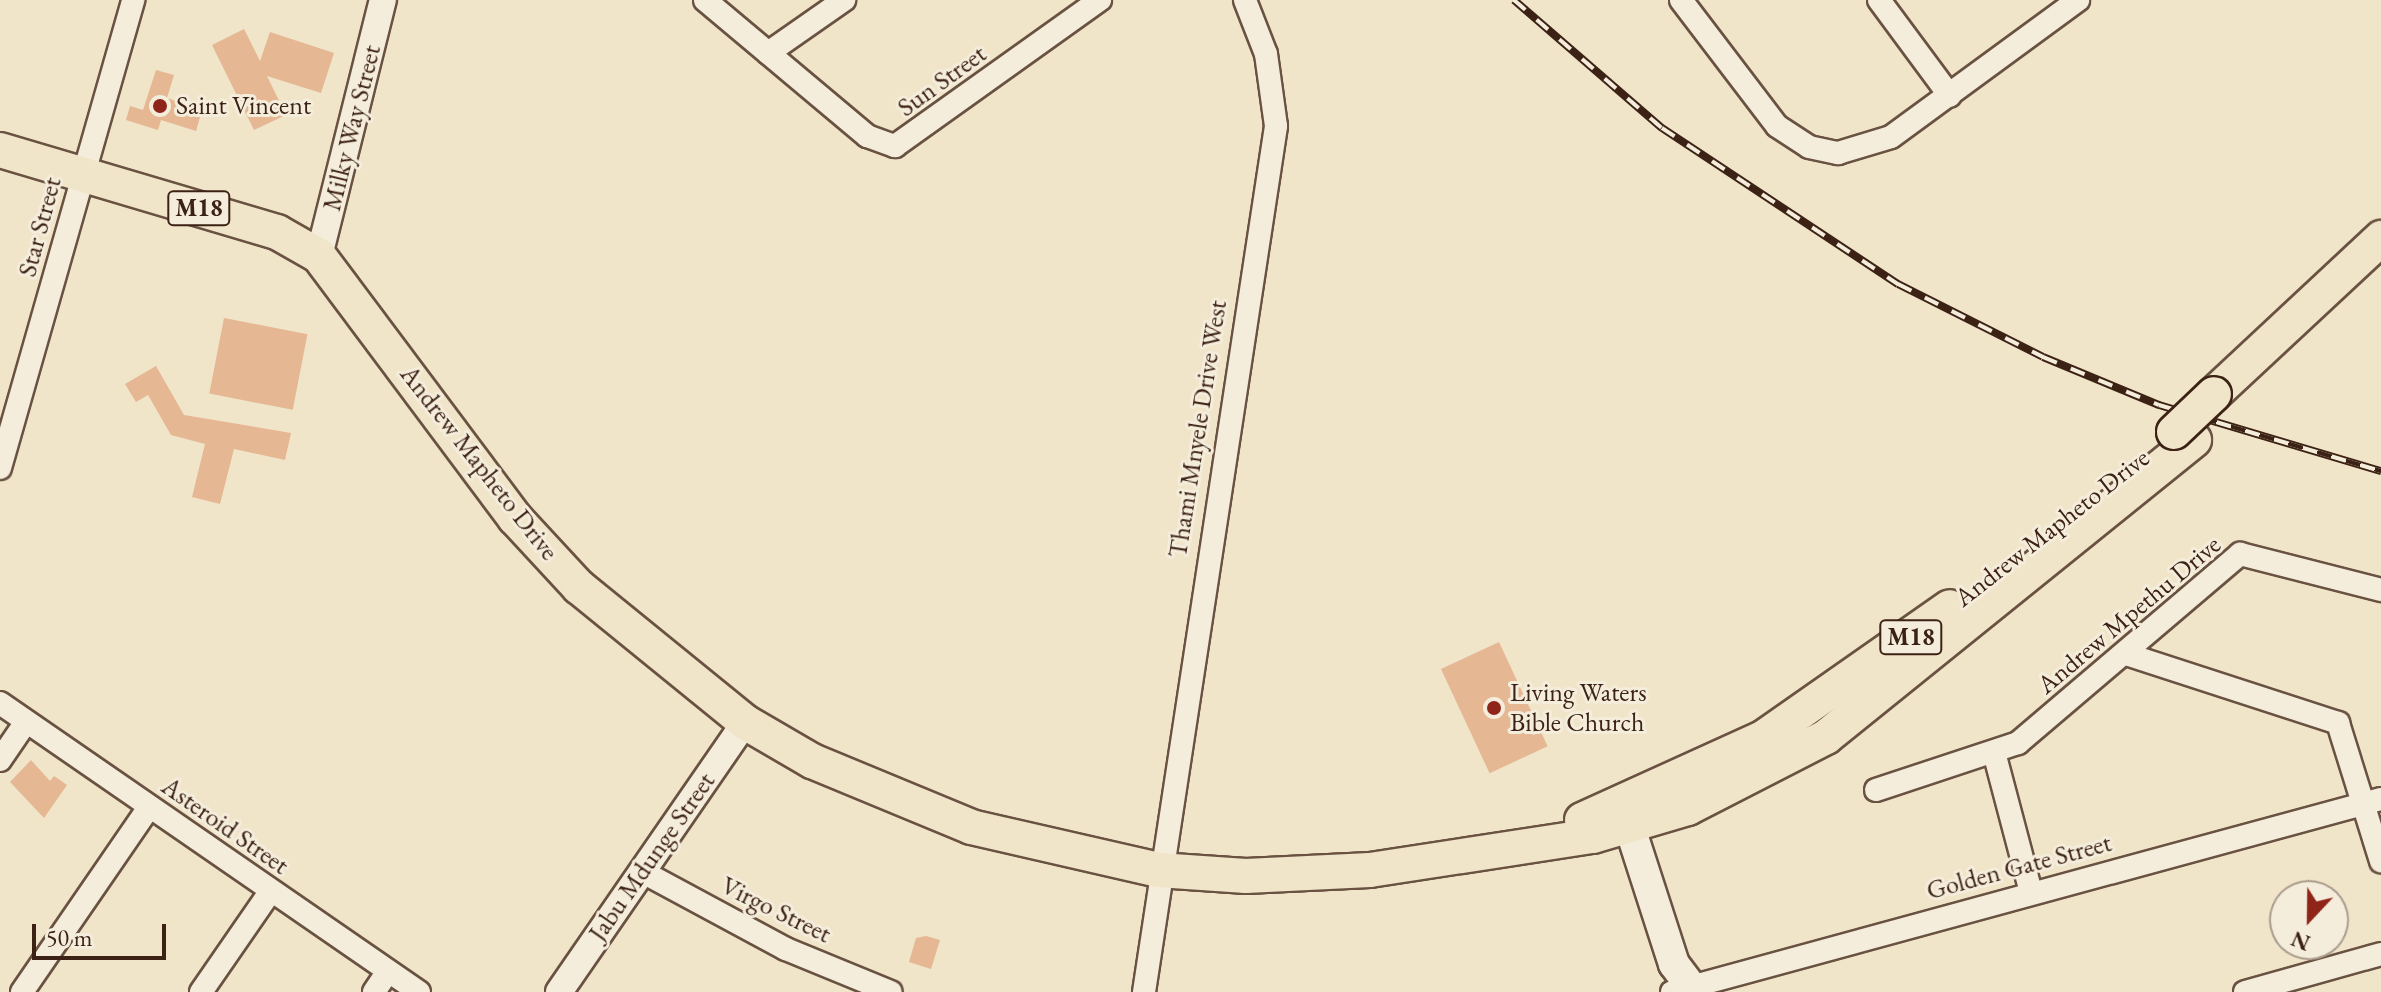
<!DOCTYPE html>
<html>
<head>
<meta charset="utf-8">
<style>
	body { margin:0 }
	#map { position:relative; width:2381px; height:992px; overflow:hidden; background:#f0e4c9; font-family:"EB Garamond",serif }
	div>[style] { position:absolute }
	.building>* { inset:0; background:#e5b793; transform-origin:0 0 }
	.roads { filter:drop-shadow(2px 0 #695241) drop-shadow(-2px 0 #695241) drop-shadow(0 2px #695241) drop-shadow(0 -2px #695241) }
	.minor>* { height:22px; margin:-11px; padding:0 11px; transform-origin:11px; border-radius:11px; background:#f5eddc }
	.tertiary>* { height:26px; margin:-13px; padding:0 13px; transform-origin:13px; border-radius:13px; background:#f5eddc }
	.secondary>* { height:30px; margin:-15px; padding:0 15px; transform-origin:15px; border-radius:15px; background:#f5eddc }
	.primary>* { height:34px; margin:-17px; padding:0 17px; transform-origin:17px; border-radius:17px; background:#f0e4c9 }
	.rail>* { height:8px; margin-top:-4px; transform-origin:0; background:repeating-linear-gradient(90deg,#f5eddc 0 15px,#3c2214 0 30px); box-sizing:border-box; border-block:2px solid #3c2214 }
	.bridges { filter:drop-shadow(2px 0 #3c2214) drop-shadow(-2px 0 #3c2214) drop-shadow(0 2px #3c2214) drop-shadow(0 -2px #3c2214) }
	.primary-bridge>* { height:34px; margin:-17px; padding:0 17px; transform-origin:17px; border-radius:17px; background:#f0e4c9 }
	.dots>* { width:22px; height:22px; translate:-50% -50%; box-sizing:border-box; border:4px solid #f5eddc; border-radius:50% }
	span { translate:-50% -50%; white-space:nowrap; text-align:center; line-height:1.15; -webkit-text-stroke:6px #f5eddc; paint-order:stroke }
	.shield-label span { padding:2px 6px; background:#f5eddc; border:2px solid; border-radius:6px; -webkit-text-stroke-width:0 }
	.shield-label { font-size:24px; color:#3c2214; font-weight:700 }
	.street-label { font-size:26px; color:#3c2214 }
	.poi-label { font-size:26px; color:#3c2214 }
	.left { translate:0 -50%; text-align:left }
	.north { position:absolute; left:2269px; top:880px; width:80px; height:80px; box-sizing:border-box; background:#f5eddc; border:2px solid #ab9c8c; border-radius:50%; rotate:202deg; font-size:22px; font-weight:700; line-height:32px; text-align:center; color:#3c2214 }
	.north::after { content:''; display:block; margin:auto; width:28px; height:36px; background:#8f2418; clip-path:polygon(50% 0,100% 100%,50% 72%,0 100%) }
	.scale { position:absolute; left:32px; top:924px; width:134px; height:36px; box-sizing:border-box; border:4px solid #3c2214; border-top:0; padding-left:10px; font-size:24px; line-height:28px; white-space:nowrap; color:#3c2214; -webkit-text-stroke:6px #f5eddc; paint-order:stroke }
</style>
</head>
<body>
<div id="map">
	<div class="building">
		<div style="clip-path:polygon(244px 29px,260px 61px,270px 32px,334px 53px,321px 93px,267px 76px,286px 115px,254px 130px,212px 45px)"></div>
		<div style="clip-path:polygon(156px 70px,174px 75px,167px 98px,202px 110px,196px 131px,161px 120px,158px 130px,126px 120px,130px 106px,143px 110px)"></div>
		<div style="left:224px;top:318px;width:85px;height:77px;rotate:11deg"></div>
		<div style="clip-path:polygon(156px 366px,184px 415px,291px 433px,285px 460px,234px 449px,220px 504px,192px 497px,205px 444px,171px 435px,148px 395px,136px 402px,125px 384px)"></div>
		<div style="left:1499px;top:642px;width:115px;height:64px;rotate:65deg"></div>
		<div style="clip-path:polygon(31px 760px,50px 781px,54px 776px,67px 785px,44px 818px,10px 782px)"></div>
		<div style="clip-path:polygon(926px 936px,940px 940px,931px 969px,909px 962px,916px 938px)"></div>
	</div>
	<div class="roads">
		<div class="minor">
			<div style="left:705px;top:0;width:212px;rotate:40deg"></div>
			<div style="left:867px;top:136px;width:30px;rotate:20deg"></div>
			<div style="left:895px;top:146px;width:252px;rotate:-35.5deg"></div>
			<div style="left:1681px;top:0;width:158px;rotate:52.7deg"></div>
			<div style="left:1777px;top:126px;width:38px;rotate:33deg"></div>
			<div style="left:1809px;top:147px;width:30px;rotate:12deg"></div>
			<div style="left:1838px;top:153px;width:55px;rotate:-16.8deg"></div>
			<div style="left:1891px;top:137px;width:232px;rotate:-36.2deg"></div>
			<div style="left:1879px;top:0;width:119px;rotate:53.5deg"></div>
			<div style="left:768px;top:53px;width:93px;rotate:-34.9deg"></div>
			<div style="left:0;top:468px;width:487px;rotate:-74.1deg"></div>
			<div style="left:2129px;top:655px;width:220px;rotate:18deg"></div>
			<div style="left:2338px;top:723px;width:145px;rotate:72.7deg"></div>
			<div style="left:0;top:703px;width:509px;rotate:34.6deg"></div>
			<div style="left:1995px;top:756px;width:141px;rotate:75.2deg"></div>
			<div style="left:0;top:760px;width:46px;rotate:-55.6deg"></div>
			<div style="left:1876px;top:790px;width:150px;rotate:-18.3deg"></div>
			<div style="left:2018px;top:743px;width:292px;rotate:-40.4deg"></div>
			<div style="left:2240px;top:554px;width:146px;rotate:14.3deg"></div>
			<div style="left:641px;top:871px;width:165px;rotate:28.3deg"></div>
			<div style="left:786px;top:949px;width:113px;rotate:22.3deg"></div>
			<div style="left:22px;top:992px;width:224px;rotate:-55.5deg"></div>
			<div style="left:201px;top:992px;width:121px;rotate:-55.4deg"></div>
			<div style="left:374px;top:992px;width:25px;rotate:-56deg"></div>
			<div style="left:1144px;top:992px;width:876px;rotate:-81.33deg"></div>
			<div style="left:1276px;top:126px;width:73px;rotate:-97.9deg"></div>
			<div style="left:1266px;top:54px;width:58px;rotate:-111.3deg"></div>
			<div style="left:1672px;top:992px;width:735px;rotate:-15.23deg"></div>
			<div style="left:2245px;top:992px;width:141px;rotate:-15.6deg"></div>
		</div>
		<div class="tertiary">
			<div style="left:319px;top:256px;width:264px;rotate:-76deg"></div>
			<div style="left:559px;top:992px;width:328px;rotate:-55.4deg"></div>
		</div>
		<div class="secondary">
			<div style="left:1622px;top:803px;width:169px;rotate:72.1deg"></div>
			<div style="left:1674px;top:964px;width:35px;rotate:53deg"></div>
		</div>
		<div class="primary">
			<div style="left:0;top:150px;width:289px;rotate:16.5deg"></div>
			<div style="left:277px;top:232px;width:48px;rotate:29.7deg"></div>
			<div style="left:319px;top:256px;width:327px;rotate:53.2deg"></div>
			<div style="left:515px;top:518px;width:94px;rotate:47.2deg"></div>
			<div style="left:579px;top:587px;width:214px;rotate:39.1deg"></div>
			<div style="left:745px;top:722px;width:78px;rotate:30.2deg"></div>
			<div style="left:812px;top:761px;width:172px;rotate:22.5deg"></div>
			<div style="left:971px;top:827px;width:192px;rotate:12.9deg"></div>
			<div style="left:1158px;top:870px;width:88px;rotate:3.9deg"></div>
			<div style="left:1246px;top:876px;width:124px;rotate:-2.8deg"></div>
			<div style="left:1370px;top:870px;width:226px;rotate:-8.7deg"></div>
			<div style="left:1593px;top:836px;width:99px;rotate:-16.4deg"></div>
			<div style="left:1688px;top:808px;width:155px;rotate:-27.2deg"></div>
			<div style="left:1826px;top:737px;width:473px;rotate:-38.9deg"></div>
			<div style="left:2214px;top:394px;width:229px;rotate:-43deg"></div>
			<div style="left:1582px;top:820px;width:199px;rotate:-24.4deg"></div>
			<div style="left:1763px;top:738px;width:228px;rotate:-35deg"></div>
		</div>
	</div>
	<div class="rail">
		<div style="left:1514px;top:0;width:196px;rotate:40.9deg"></div>
		<div style="left:1662px;top:128px;width:283px;rotate:33.5deg"></div>
		<div style="left:1898px;top:284px;width:162px;rotate:26.7deg"></div>
		<div style="left:2043px;top:357px;width:126px;rotate:22.5deg"></div>
		<div style="left:2159px;top:405px;width:232px;rotate:16.6deg"></div>
	</div>
	<div class="bridges">
		<div class="primary-bridge">
			<div style="left:2174px;top:432px;width:55px;rotate:-43.5deg"></div>
		</div>
	</div>
	<div class="dots">
		<div style="left:160px;top:106px;background:#8f2418"></div>
		<div style="left:1494px;top:708px;background:#8f2418"></div>
	</div>
	<div class="shield-label">
		<span style="left:199px;top:208px">M18</span>
		<span style="left:1911px;top:637px">M18</span>
	</div>
	<div class="street-label">
		<span style="left:942px;top:81px;rotate:-36deg">Sun Street</span>
		<span style="left:352px;top:128px;rotate:-76deg">Milky Way Street</span>
		<span style="left:40px;top:227px;rotate:-75deg">Star Street</span>
		<span style="left:1198px;top:429px;rotate:-81deg">Thami Mnyele Drive West</span>
		<span style="left:479px;top:463px;rotate:52deg">Andrew Mapheto Drive</span>
		<span style="left:2052px;top:528px;rotate:-38deg">Andrew Mapheto Drive</span>
		<span style="left:2129px;top:615px;rotate:-40deg">Andrew Mpethu Drive</span>
		<span style="left:225px;top:826px;rotate:35deg">Asteroid Street</span>
		<span style="left:652px;top:857px;rotate:-55deg">Jabu Mdunge Street</span>
		<span style="left:2019px;top:867px;rotate:-15deg">Golden Gate Street</span>
		<span style="left:776px;top:910px;rotate:26deg">Virgo Street</span>
	</div>
	<div class="poi-label">
		<span class="left" style="left:176px;top:106px">Saint Vincent</span>
		<span class="left" style="left:1510px;top:708px">Living Waters<br>Bible Church</span>
	</div>
	<div class="north">N</div>
	<div class="scale">50 m</div>
</div>
</body>
</html>
